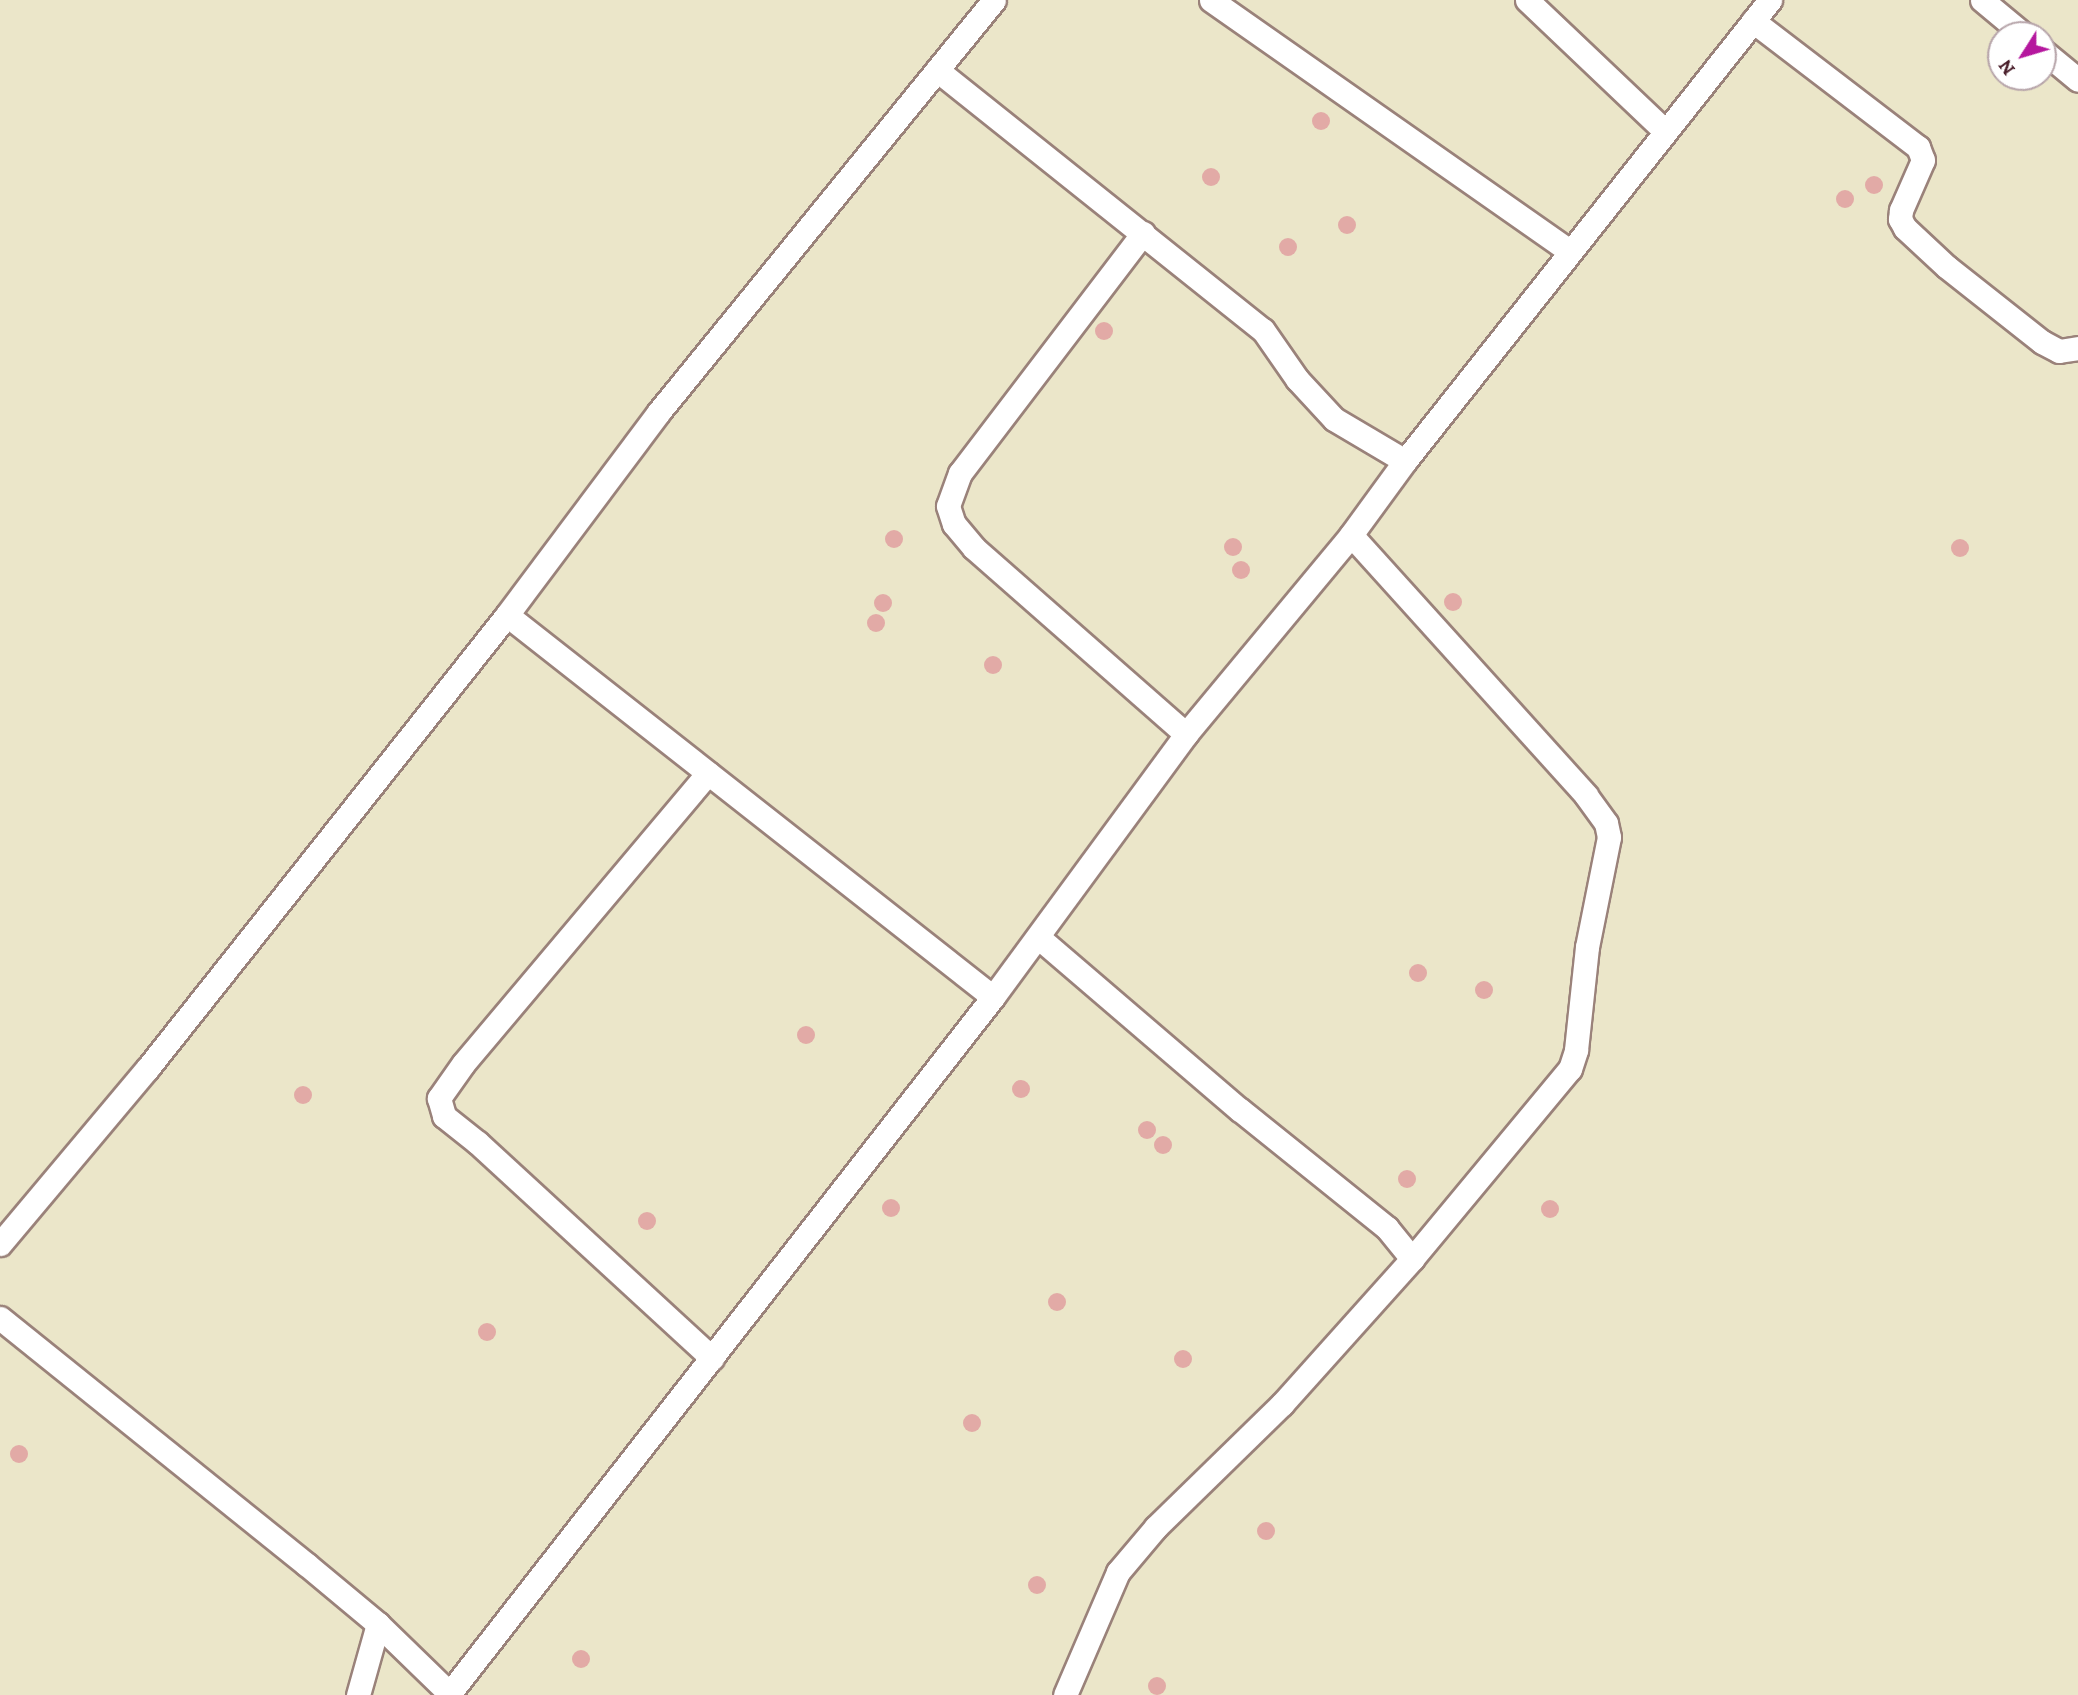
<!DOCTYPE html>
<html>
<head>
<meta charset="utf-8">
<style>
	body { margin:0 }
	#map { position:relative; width:2078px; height:1695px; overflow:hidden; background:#ebe6c9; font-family:Alegreya,serif }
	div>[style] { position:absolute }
	.building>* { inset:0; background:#e2aaa6 }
	.round { border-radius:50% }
	.roads { filter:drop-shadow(2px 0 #9a827a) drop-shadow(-2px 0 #9a827a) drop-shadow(0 2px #9a827a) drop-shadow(0 -2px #9a827a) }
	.minor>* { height:23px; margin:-11.5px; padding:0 11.5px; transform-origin:11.5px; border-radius:11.5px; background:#fff }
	span { translate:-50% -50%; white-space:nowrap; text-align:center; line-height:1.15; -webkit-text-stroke:6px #fff; paint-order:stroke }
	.north { position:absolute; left:1987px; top:21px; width:70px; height:70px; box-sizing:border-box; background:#fff; border:2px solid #b7a5aa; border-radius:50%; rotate:233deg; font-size:19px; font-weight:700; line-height:28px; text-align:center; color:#4a1f2b }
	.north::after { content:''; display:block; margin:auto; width:24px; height:32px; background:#b5179e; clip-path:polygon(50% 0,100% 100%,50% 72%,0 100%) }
</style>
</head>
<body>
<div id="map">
	<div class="building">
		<div class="round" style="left:1312px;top:112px;width:18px;height:18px"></div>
		<div class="round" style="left:1202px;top:168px;width:18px;height:18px"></div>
		<div class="round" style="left:1865px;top:176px;width:18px;height:18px"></div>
		<div class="round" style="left:1836px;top:190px;width:18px;height:18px"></div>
		<div class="round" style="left:1338px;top:216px;width:18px;height:18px"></div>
		<div class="round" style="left:1279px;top:238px;width:18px;height:18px"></div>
		<div class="round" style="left:1095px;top:322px;width:18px;height:18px"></div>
		<div class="round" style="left:885px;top:530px;width:18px;height:18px"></div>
		<div class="round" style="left:1224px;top:538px;width:18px;height:18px"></div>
		<div class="round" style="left:1951px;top:539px;width:18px;height:18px"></div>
		<div class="round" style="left:1232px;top:561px;width:18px;height:18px"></div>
		<div class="round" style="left:1444px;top:593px;width:18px;height:18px"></div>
		<div class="round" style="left:874px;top:594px;width:18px;height:18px"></div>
		<div class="round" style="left:867px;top:614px;width:18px;height:18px"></div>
		<div class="round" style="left:984px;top:656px;width:18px;height:18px"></div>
		<div class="round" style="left:1409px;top:964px;width:18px;height:18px"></div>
		<div class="round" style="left:1475px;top:981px;width:18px;height:18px"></div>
		<div class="round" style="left:797px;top:1026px;width:18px;height:18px"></div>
		<div class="round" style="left:1012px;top:1080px;width:18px;height:18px"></div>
		<div class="round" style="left:294px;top:1086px;width:18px;height:18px"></div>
		<div class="round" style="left:1138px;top:1121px;width:18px;height:18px"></div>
		<div class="round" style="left:1154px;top:1136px;width:18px;height:18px"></div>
		<div class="round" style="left:1398px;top:1170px;width:18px;height:18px"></div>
		<div class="round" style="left:882px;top:1199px;width:18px;height:18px"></div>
		<div class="round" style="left:1541px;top:1200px;width:18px;height:18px"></div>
		<div class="round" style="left:638px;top:1212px;width:18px;height:18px"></div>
		<div class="round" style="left:1048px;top:1293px;width:18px;height:18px"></div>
		<div class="round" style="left:478px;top:1323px;width:18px;height:18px"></div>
		<div class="round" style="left:1174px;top:1350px;width:18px;height:18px"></div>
		<div class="round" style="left:963px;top:1414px;width:18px;height:18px"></div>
		<div class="round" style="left:10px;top:1445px;width:18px;height:18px"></div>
		<div class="round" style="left:1257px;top:1522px;width:18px;height:18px"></div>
		<div class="round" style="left:1028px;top:1576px;width:18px;height:18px"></div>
		<div class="round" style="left:572px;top:1650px;width:18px;height:18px"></div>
		<div class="round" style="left:1148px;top:1677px;width:18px;height:18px"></div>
	</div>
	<div class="roads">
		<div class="minor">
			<div style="left:1211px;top:0;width:438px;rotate:35deg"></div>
			<div style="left:1527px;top:0;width:190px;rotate:43.5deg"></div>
			<div style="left:1982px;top:0;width:55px;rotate:39.8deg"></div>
			<div style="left:1753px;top:21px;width:208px;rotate:37.4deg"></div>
			<div style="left:1918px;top:147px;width:14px;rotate:69deg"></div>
			<div style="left:1923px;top:160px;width:55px;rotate:113.7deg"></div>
			<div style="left:1901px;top:210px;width:9px;rotate:96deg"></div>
			<div style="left:1900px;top:219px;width:10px;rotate:61deg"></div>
			<div style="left:1905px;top:228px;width:57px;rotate:42.9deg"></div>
			<div style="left:1947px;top:267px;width:121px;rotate:38.3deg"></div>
			<div style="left:2042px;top:342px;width:19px;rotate:28deg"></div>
			<div style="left:2059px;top:351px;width:19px;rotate:-9deg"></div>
			<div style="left:2043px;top:51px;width:45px;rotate:39.6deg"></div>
			<div style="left:937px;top:70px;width:417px;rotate:38.6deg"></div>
			<div style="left:1263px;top:330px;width:60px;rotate:55.2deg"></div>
			<div style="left:1297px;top:379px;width:54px;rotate:47.2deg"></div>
			<div style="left:1334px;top:419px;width:82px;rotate:30.6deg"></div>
			<div style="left:1143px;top:233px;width:302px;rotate:127.3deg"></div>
			<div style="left:960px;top:473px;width:35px;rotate:110deg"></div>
			<div style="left:948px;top:506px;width:19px;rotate:72deg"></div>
			<div style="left:954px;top:524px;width:31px;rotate:50deg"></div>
			<div style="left:974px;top:548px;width:282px;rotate:41.3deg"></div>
			<div style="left:507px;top:615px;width:618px;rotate:38.17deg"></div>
			<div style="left:708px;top:773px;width:380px;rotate:130.1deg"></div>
			<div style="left:463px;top:1064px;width:42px;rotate:125.2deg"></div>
			<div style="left:439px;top:1098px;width:19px;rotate:74deg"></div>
			<div style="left:444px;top:1116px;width:43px;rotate:38.5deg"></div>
			<div style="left:478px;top:1143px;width:318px;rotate:42.6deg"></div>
			<div style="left:1038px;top:937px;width:265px;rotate:40.6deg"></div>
			<div style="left:1239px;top:1109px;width:190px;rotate:38.8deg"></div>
			<div style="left:1387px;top:1228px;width:40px;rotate:51deg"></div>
			<div style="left:0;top:1244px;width:229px;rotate:-50deg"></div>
			<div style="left:147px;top:1069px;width:579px;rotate:-51.59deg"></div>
			<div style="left:507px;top:615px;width:252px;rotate:-53.2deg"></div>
			<div style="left:658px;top:413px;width:532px;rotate:-50.87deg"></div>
			<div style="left:0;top:1318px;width:393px;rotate:38.8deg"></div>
			<div style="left:306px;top:1564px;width:94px;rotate:39.8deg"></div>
			<div style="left:378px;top:1624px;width:102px;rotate:44.2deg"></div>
			<div style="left:449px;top:1694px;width:884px;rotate:-52.03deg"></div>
			<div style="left:993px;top:997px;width:326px;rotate:-53.7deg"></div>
			<div style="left:1186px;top:734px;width:259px;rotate:-50.3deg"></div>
			<div style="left:1351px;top:535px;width:92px;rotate:-53.9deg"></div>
			<div style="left:1405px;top:461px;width:588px;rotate:-51.63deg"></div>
			<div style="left:358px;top:1695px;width:74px;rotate:-74.3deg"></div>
			<div style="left:1065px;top:1695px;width:134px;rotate:-66.7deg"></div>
			<div style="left:1118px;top:1572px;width:59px;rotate:-49.8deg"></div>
			<div style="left:1156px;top:1527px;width:176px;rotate:-44.3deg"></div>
			<div style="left:1282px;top:1404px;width:195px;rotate:-48.1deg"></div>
			<div style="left:1412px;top:1259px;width:247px;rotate:-50.3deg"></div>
			<div style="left:1570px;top:1069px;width:20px;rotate:-72deg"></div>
			<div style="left:1576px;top:1050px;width:104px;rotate:-83.9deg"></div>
			<div style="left:1587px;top:947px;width:112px;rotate:-78.7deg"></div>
			<div style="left:1609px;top:837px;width:14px;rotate:-102deg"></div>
			<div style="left:1606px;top:823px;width:34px;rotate:-126deg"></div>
			<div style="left:1586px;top:795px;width:350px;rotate:-132.1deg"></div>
		</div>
	</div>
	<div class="north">N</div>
</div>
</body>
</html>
